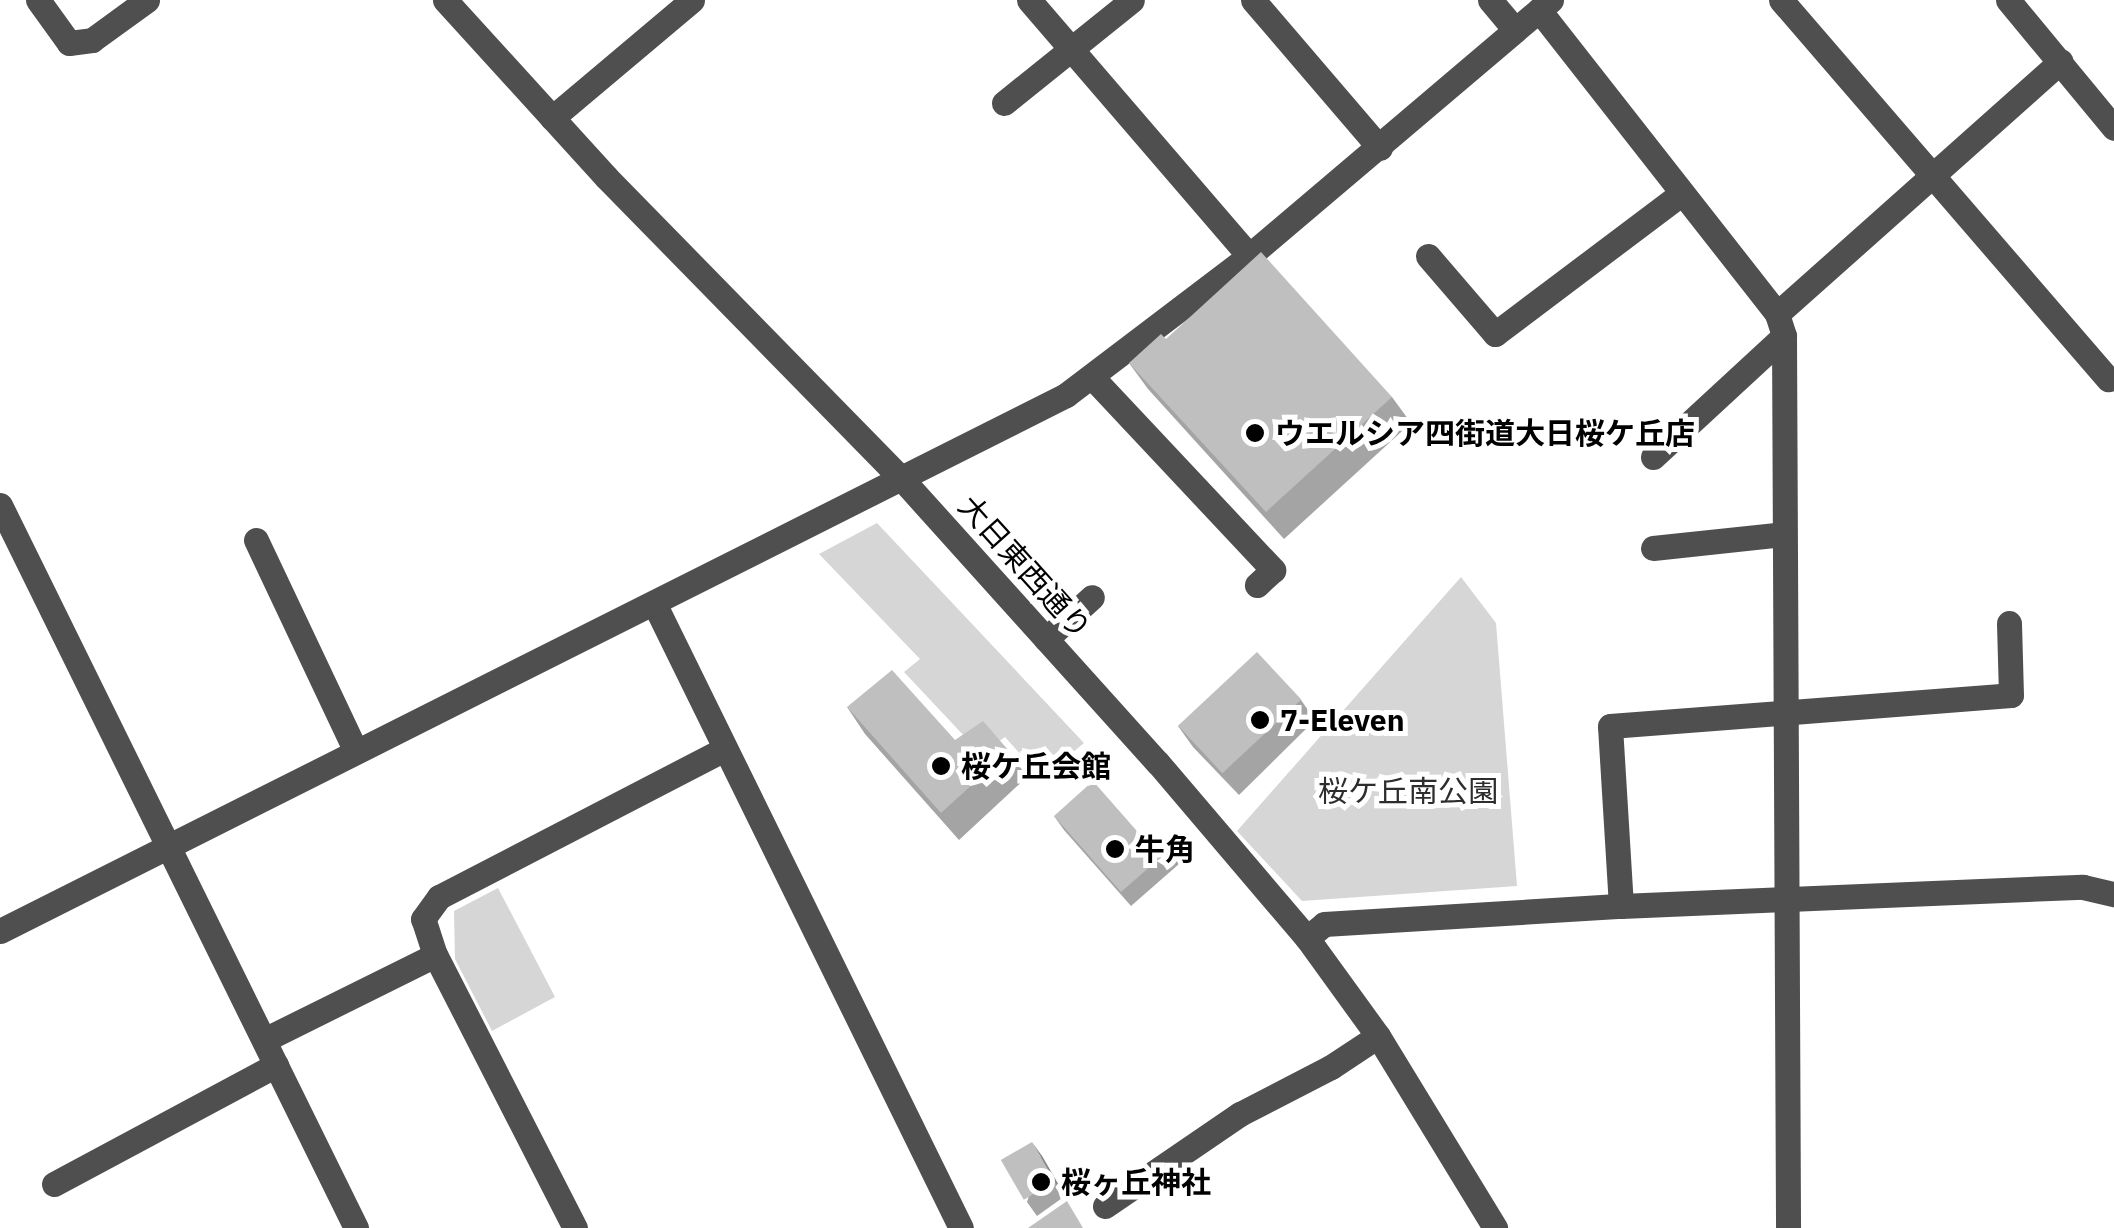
<!DOCTYPE html>
<html>
<head>
<meta charset="utf-8">
<style>
	body { margin:0 }
	#map { position:relative; width:2114px; height:1228px; overflow:hidden; background:#fff; font-family:"IBM Plex Sans","Noto Sans JP",sans-serif }
	div>[style] { position:absolute }
	.green>* { inset:0; background:#d6d6d6 }
	.minor>* { height:25px; margin:-12.5px; padding:0 12.5px; transform-origin:12.5px; border-radius:12.5px; background:#4f4f4f }
	.wall>* { inset:0; background:#a4a4a4 }
	.shaded-wall>* { inset:0; background:#868686 }
	.building>* { inset:0; background:#bfbfbf; transform-origin:0 0 }
	.dots>* { width:28px; height:28px; translate:-50% -50%; box-sizing:border-box; border:5px solid #fff; border-radius:50% }
	span { translate:-50% -50%; white-space:nowrap; text-align:center; line-height:1.15; -webkit-text-stroke:10px #fff; paint-order:stroke }
	.poi-label { font-size:30px; color:#000; font-weight:700 }
	.left { translate:0 -50%; text-align:left }
	.street-label { font-size:30px; color:#000 }
	.park-label { font-size:30px; color:#2d2d2d }
</style>
</head>
<body>
<div id="map">
	<div class="green">
		<div style="clip-path:polygon(877px 523px,1084px 743px,1042px 778px,1005px 737px,981px 754px,904px 672px,920px 659px,819px 554px)"></div>
		<div style="clip-path:polygon(1461px 577px,1496px 623px,1517px 886px,1302px 901px,1237px 831px)"></div>
		<div style="clip-path:polygon(498px 888px,555px 997px,492px 1031px,455px 959px,454px 911px)"></div>
	</div>
	<div class="minor">
		<div style="left:38px;top:0;width:53px;rotate:54.2deg"></div>
		<div style="left:69px;top:43px;width:23px;rotate:-7deg"></div>
		<div style="left:92px;top:40px;width:68px;rotate:-36deg"></div>
		<div style="left:445px;top:0;width:239px;rotate:47.7deg"></div>
		<div style="left:606px;top:177px;width:423px;rotate:45.6deg"></div>
		<div style="left:902px;top:479px;width:382px;rotate:48deg"></div>
		<div style="left:1158px;top:763px;width:230px;rotate:49.6deg"></div>
		<div style="left:1307px;top:938px;width:121px;rotate:54.1deg"></div>
		<div style="left:1378px;top:1036px;width:225px;rotate:58.6deg"></div>
		<div style="left:1029px;top:0;width:338px;rotate:49.3deg"></div>
		<div style="left:1253px;top:0;width:195px;rotate:49.4deg"></div>
		<div style="left:1490px;top:0;width:39px;rotate:50deg"></div>
		<div style="left:1781px;top:0;width:501px;rotate:49.21deg"></div>
		<div style="left:2008px;top:0;width:166px;rotate:50.4deg"></div>
		<div style="left:1539px;top:10px;width:386px;rotate:51.9deg"></div>
		<div style="left:1777px;top:314px;width:23px;rotate:72deg"></div>
		<div style="left:1784px;top:336px;width:892px;rotate:89.74deg"></div>
		<div style="left:1004px;top:103px;width:164px;rotate:-38.8deg"></div>
		<div style="left:552px;top:118px;width:183px;rotate:-40.1deg"></div>
		<div style="left:1428px;top:256px;width:103px;rotate:49.3deg"></div>
		<div style="left:1495px;top:334px;width:234px;rotate:-37deg"></div>
		<div style="left:1777px;top:314px;width:380px;rotate:-41.7deg"></div>
		<div style="left:1092px;top:377px;width:265px;rotate:46.8deg"></div>
		<div style="left:1273px;top:570px;width:22px;rotate:137deg"></div>
		<div style="left:1653px;top:457px;width:178px;rotate:-42.7deg"></div>
		<div style="left:0;top:505px;width:806px;rotate:63.78deg"></div>
		<div style="left:256px;top:540px;width:234px;rotate:64.7deg"></div>
		<div style="left:1653px;top:548px;width:131px;rotate:-6.1deg"></div>
		<div style="left:654px;top:603px;width:696px;rotate:63.84deg"></div>
		<div style="left:1046px;top:639px;width:62px;rotate:-42.4deg"></div>
		<div style="left:1621px;top:906px;width:180px;rotate:-93.5deg"></div>
		<div style="left:1610px;top:726px;width:402px;rotate:-4.4deg"></div>
		<div style="left:2011px;top:695px;width:72px;rotate:-91.6deg"></div>
		<div style="left:0;top:931px;width:1193px;rotate:-26.69deg"></div>
		<div style="left:1066px;top:395px;width:230px;rotate:-37.2deg"></div>
		<div style="left:1249px;top:256px;width:396px;rotate:-40.3deg"></div>
		<div style="left:1307px;top:938px;width:22px;rotate:-39deg"></div>
		<div style="left:1324px;top:924px;width:298px;rotate:-3.5deg"></div>
		<div style="left:1621px;top:906px;width:462px;rotate:-2.4deg"></div>
		<div style="left:2083px;top:887px;width:32px;rotate:13deg"></div>
		<div style="left:264px;top:1040px;width:191px;rotate:-26.4deg"></div>
		<div style="left:54px;top:1184px;width:252px;rotate:-28.2deg"></div>
		<div style="left:1105px;top:1206px;width:163px;rotate:-34.3deg"></div>
		<div style="left:1240px;top:1114px;width:102px;rotate:-27.3deg"></div>
		<div style="left:1331px;top:1067px;width:56px;rotate:-33.4deg"></div>
		<div style="left:575px;top:1228px;width:307px;rotate:-117.1deg"></div>
		<div style="left:435px;top:955px;width:38px;rotate:-108deg"></div>
		<div style="left:423px;top:919px;width:27px;rotate:-54deg"></div>
		<div style="left:439px;top:897px;width:322px;rotate:-27.4deg"></div>
	</div>
	<div class="wall">
		<div style="clip-path:polygon(1166px 339px,1392px 397px,1411px 423px,1284px 539px,1148px 389px,1129px 363px)"></div>
		<div style="clip-path:polygon(1301px 700px,1315px 720px,1239px 795px,1193px 747px,1178px 726px)"></div>
		<div style="clip-path:polygon(847px 707px,955px 740px,1009px 751px,1027px 777px,959px 840px,865px 734px)"></div>
		<div style="clip-path:polygon(1054px 816px,1143px 838px,1169px 850px,1179px 864px,1131px 906px,1064px 830px)"></div>
		<div style="clip-path:polygon(1042px 1156px,1065px 1196px,1037px 1216px,1027px 1202px)"></div>
	</div>
	<div class="shaded-wall">
		<div style="clip-path:polygon(1032px 1142px,1042px 1156px,1065px 1196px,1055px 1182px)"></div>
	</div>
	<div class="building">
		<div style="clip-path:polygon(1261px 252px,1392px 397px,1266px 512px,1129px 363px,1161px 334px,1166px 339px)"></div>
		<div style="left:1257px;top:652px;width:65px;height:108px;rotate:47deg"></div>
		<div style="clip-path:polygon(892px 670px,955px 740px,983px 721px,1009px 751px,941px 813px,847px 707px)"></div>
		<div style="clip-path:polygon(1093px 781px,1143px 838px,1152px 831px,1169px 850px,1121px 892px,1054px 816px)"></div>
		<div style="left:1032px;top:1142px;width:46px;height:36px;rotate:60deg"></div>
		<div style="clip-path:polygon(1067px 1201px,1083px 1228px,1028px 1228px)"></div>
	</div>
	<div class="dots">
		<div style="left:1255px;top:433px;background:#000"></div>
		<div style="left:1260px;top:720px;background:#000"></div>
		<div style="left:941px;top:766px;background:#000"></div>
		<div style="left:1115px;top:849px;background:#000"></div>
		<div style="left:1041px;top:1182px;background:#000"></div>
	</div>
	<div class="poi-label">
		<span class="left" style="left:1275px;top:433px">ウエルシア四街道大日桜ケ丘店</span>
		<span class="left" style="left:1280px;top:720px">7-Eleven</span>
		<span class="left" style="left:961px;top:766px">桜ケ丘会館</span>
		<span class="left" style="left:1135px;top:849px">牛角</span>
		<span class="left" style="left:1061px;top:1182px">桜ヶ丘神社</span>
	</div>
	<div class="street-label">
		<span style="left:1025px;top:567px;rotate:48deg">大日東西通り</span>
	</div>
	<div class="park-label">
		<span style="left:1408px;top:791px">桜ケ丘南公園</span>
	</div>
</div>
</body>
</html>
